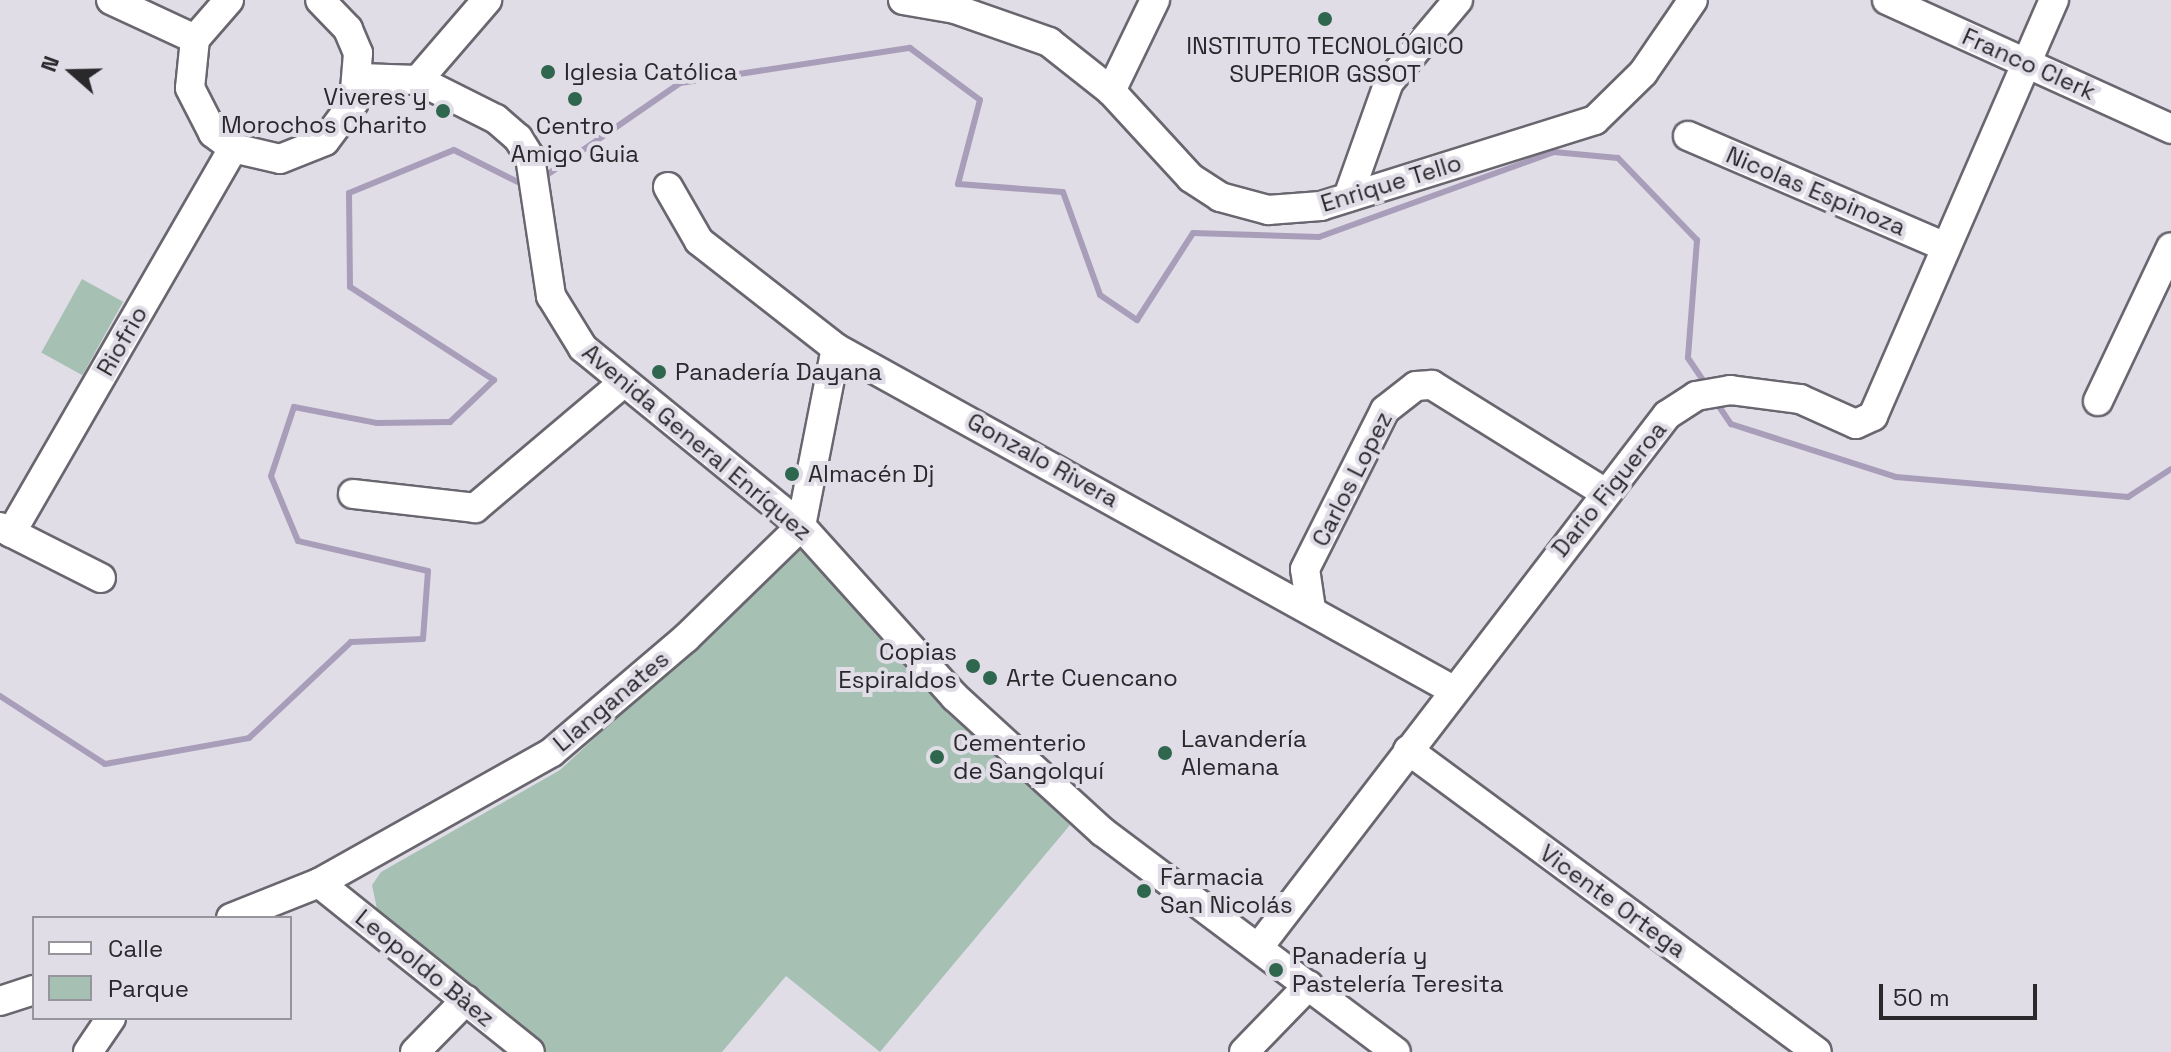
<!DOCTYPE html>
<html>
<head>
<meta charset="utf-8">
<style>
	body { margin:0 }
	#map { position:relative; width:2171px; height:1052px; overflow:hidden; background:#e0dde7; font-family:"Space Grotesk",sans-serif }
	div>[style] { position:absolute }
	.green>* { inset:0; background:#a6c1b3; transform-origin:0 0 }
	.stream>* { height:6px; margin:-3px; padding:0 3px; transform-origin:3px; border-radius:3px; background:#a99eba }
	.roads { filter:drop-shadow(2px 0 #6a666f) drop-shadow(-2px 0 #6a666f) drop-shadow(0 2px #6a666f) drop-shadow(0 -2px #6a666f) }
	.minor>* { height:28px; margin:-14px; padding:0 14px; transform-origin:14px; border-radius:14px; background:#fff }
	.dots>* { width:22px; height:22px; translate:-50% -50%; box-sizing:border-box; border:4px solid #e0dde7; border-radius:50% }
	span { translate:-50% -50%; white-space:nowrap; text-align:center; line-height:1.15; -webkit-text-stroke:8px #e0dde7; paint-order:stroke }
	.poi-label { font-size:24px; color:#29282b }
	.left { translate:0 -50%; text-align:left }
	.right { translate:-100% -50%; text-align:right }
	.street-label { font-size:24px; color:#29282b }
	.legend { position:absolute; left:32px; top:916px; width:260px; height:104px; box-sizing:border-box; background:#e0dde7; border:2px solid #97959c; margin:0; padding:10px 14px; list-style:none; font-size:24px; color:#29282b }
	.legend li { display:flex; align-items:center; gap:16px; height:40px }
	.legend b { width:40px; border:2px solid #97959c }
	.north { position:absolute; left:32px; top:32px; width:80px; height:80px; -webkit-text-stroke:6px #e0dde7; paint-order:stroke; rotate:290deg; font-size:22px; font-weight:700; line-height:32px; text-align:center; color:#29282b }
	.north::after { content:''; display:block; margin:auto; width:28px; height:36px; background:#29282b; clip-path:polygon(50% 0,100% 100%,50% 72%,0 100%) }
	.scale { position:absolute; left:1879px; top:984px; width:158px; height:36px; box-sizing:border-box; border:4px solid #29282b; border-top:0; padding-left:10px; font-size:24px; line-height:28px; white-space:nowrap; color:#29282b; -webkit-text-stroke:6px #e0dde7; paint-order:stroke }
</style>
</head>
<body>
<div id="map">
	<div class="green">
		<div style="left:82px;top:279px;width:47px;height:84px;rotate:29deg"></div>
		<div style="clip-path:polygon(800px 548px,923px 686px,1070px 825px,880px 1052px,786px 976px,722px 1052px,546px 1052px,379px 919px,372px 885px,381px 872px,560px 770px)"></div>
	</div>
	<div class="stream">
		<div style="left:541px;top:179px;width:169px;rotate:-34.6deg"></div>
		<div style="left:680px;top:83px;width:233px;rotate:-8.7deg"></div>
		<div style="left:910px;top:48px;width:87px;rotate:36.6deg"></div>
		<div style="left:980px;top:100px;width:87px;rotate:104.7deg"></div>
		<div style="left:958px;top:184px;width:105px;rotate:4.4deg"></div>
		<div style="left:1063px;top:192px;width:109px;rotate:70.2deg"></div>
		<div style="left:1100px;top:295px;width:45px;rotate:34deg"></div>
		<div style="left:1137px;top:320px;width:103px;rotate:-57.2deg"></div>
		<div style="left:1193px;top:233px;width:126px;rotate:1.8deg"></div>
		<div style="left:1319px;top:237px;width:250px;rotate:-19.9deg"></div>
		<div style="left:1554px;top:152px;width:64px;rotate:5.4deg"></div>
		<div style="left:1618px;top:158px;width:114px;rotate:46.1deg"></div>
		<div style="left:1697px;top:240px;width:118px;rotate:94.4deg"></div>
		<div style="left:1688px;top:358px;width:32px;rotate:56deg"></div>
		<div style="left:1716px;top:402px;width:27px;rotate:56deg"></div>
		<div style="left:1731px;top:424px;width:173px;rotate:17.8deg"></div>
		<div style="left:1896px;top:477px;width:233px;rotate:4.9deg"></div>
		<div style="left:2128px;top:497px;width:51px;rotate:-33.1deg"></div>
		<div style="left:0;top:696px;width:125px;rotate:32.9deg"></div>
		<div style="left:105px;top:764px;width:146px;rotate:-10.2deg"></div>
		<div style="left:249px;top:738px;width:140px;rotate:-43.3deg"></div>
		<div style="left:351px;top:642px;width:72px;rotate:-2.4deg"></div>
		<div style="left:423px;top:639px;width:68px;rotate:-85.8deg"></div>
		<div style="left:428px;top:571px;width:133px;rotate:-167deg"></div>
		<div style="left:298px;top:541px;width:70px;rotate:-112.6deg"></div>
		<div style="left:271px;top:476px;width:73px;rotate:-71.6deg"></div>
		<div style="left:294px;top:407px;width:85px;rotate:10.9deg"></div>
		<div style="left:377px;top:423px;width:73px;rotate:-0.8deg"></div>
		<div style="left:450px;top:422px;width:61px;rotate:-43.7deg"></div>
		<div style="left:494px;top:380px;width:171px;rotate:-147.1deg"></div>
		<div style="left:350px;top:287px;width:94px;rotate:-90.6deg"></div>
		<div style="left:349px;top:193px;width:113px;rotate:-22.3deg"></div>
		<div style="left:454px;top:150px;width:78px;rotate:26.6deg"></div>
	</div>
	<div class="roads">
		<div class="minor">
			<div style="left:111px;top:0;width:93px;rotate:24.9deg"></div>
			<div style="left:229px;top:0;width:52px;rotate:131.1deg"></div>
			<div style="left:195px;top:39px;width:49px;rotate:95.8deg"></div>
			<div style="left:190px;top:88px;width:51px;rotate:62.9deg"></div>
			<div style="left:213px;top:133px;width:25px;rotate:37deg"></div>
			<div style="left:233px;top:148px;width:48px;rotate:13.2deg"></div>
			<div style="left:280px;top:159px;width:48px;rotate:-21.8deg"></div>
			<div style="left:325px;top:141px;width:49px;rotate:-53.4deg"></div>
			<div style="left:354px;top:102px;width:49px;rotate:-85.3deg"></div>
			<div style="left:358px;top:53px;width:26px;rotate:-113deg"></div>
			<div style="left:348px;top:29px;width:40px;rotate:-134deg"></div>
			<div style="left:903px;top:0;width:53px;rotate:9.8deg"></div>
			<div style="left:955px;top:9px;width:100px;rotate:19.3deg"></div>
			<div style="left:1049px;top:42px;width:79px;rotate:38.3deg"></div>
			<div style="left:1111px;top:91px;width:118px;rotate:47.4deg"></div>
			<div style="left:1191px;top:178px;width:35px;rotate:33deg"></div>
			<div style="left:1220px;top:197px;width:50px;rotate:15.2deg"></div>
			<div style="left:1268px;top:210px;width:53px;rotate:-4.3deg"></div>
			<div style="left:1321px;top:206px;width:287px;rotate:-17.4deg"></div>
			<div style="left:1595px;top:120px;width:67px;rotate:-44.4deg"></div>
			<div style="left:1643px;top:73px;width:88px;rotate:-55.6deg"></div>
			<div style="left:1887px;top:0;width:312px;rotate:24.4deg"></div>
			<div style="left:360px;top:78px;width:58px;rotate:2deg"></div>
			<div style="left:418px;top:80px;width:87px;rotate:26.6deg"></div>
			<div style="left:496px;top:119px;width:29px;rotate:41deg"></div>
			<div style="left:518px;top:138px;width:22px;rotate:58deg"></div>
			<div style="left:530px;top:157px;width:141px;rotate:81.4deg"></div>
			<div style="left:551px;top:296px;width:61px;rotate:58.4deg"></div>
			<div style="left:583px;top:348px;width:281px;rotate:39.2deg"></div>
			<div style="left:801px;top:526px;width:230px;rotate:48deg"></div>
			<div style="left:955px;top:697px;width:200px;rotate:42.4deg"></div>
			<div style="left:1103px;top:832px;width:366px;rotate:36.9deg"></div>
			<div style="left:418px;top:80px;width:106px;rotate:-49.2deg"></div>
			<div style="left:1111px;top:91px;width:101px;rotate:-64.2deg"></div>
			<div style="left:1688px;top:136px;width:278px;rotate:23.3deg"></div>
			<div style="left:668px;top:187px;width:62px;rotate:60.1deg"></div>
			<div style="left:699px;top:241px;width:174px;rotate:38deg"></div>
			<div style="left:836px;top:348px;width:705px;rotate:29deg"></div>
			<div style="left:1348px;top:197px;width:122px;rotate:-70.4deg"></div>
			<div style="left:1389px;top:82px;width:107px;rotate:-49.9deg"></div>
			<div style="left:2098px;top:401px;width:170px;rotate:-64.6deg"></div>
			<div style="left:353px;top:494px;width:123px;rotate:6.5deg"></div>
			<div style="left:475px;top:508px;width:194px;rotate:-40.2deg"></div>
			<div style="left:0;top:527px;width:113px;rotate:26.8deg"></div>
			<div style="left:11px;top:533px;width:444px;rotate:-60deg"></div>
			<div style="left:1311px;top:609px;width:40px;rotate:-98.5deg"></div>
			<div style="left:1305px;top:569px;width:178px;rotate:-63.3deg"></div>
			<div style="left:1385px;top:410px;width:39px;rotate:-38deg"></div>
			<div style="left:1416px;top:386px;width:16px;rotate:-4deg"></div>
			<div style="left:1432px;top:385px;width:203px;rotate:31.9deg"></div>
			<div style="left:1408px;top:750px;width:508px;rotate:36.44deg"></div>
			<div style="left:319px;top:883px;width:270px;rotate:38.7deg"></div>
			<div style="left:231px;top:918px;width:95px;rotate:-21.7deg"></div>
			<div style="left:319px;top:883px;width:267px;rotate:-29.3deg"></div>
			<div style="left:552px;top:752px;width:176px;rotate:-40.4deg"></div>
			<div style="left:686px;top:638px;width:161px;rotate:-44.2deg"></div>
			<div style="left:801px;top:526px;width:181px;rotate:-78.9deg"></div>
			<div style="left:1258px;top:948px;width:672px;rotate:-52.5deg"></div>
			<div style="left:1667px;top:415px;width:35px;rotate:-33deg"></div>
			<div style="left:1696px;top:396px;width:35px;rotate:-10deg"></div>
			<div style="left:1730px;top:390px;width:71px;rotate:7.3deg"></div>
			<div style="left:1800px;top:399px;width:61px;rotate:24.1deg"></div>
			<div style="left:1856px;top:424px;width:19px;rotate:-25deg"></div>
			<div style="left:1873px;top:416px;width:454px;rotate:-66.5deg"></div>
			<div style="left:0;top:1001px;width:36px;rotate:-18deg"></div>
			<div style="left:88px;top:1052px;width:41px;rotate:-55.9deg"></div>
			<div style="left:415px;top:1052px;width:73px;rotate:-45.6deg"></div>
			<div style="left:1244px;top:1052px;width:93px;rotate:-45.9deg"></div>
		</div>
	</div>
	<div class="dots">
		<div style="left:1325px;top:19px;background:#2e664e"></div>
		<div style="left:548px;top:72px;background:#2e664e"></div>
		<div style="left:575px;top:99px;background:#2e664e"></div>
		<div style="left:443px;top:111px;background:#2e664e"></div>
		<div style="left:659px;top:372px;background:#2e664e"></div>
		<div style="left:792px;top:474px;background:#2e664e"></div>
		<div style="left:973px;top:666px;background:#2e664e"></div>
		<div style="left:990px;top:678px;background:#2e664e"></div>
		<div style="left:1165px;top:753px;background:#2e664e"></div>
		<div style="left:937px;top:757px;background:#2e664e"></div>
		<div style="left:1144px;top:891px;background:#2e664e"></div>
		<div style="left:1276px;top:970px;background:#2e664e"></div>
	</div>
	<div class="poi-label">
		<span style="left:1325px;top:60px">INSTITUTO TECNOLÓGICO<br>SUPERIOR GSSOT</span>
		<span class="left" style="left:564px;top:72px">Iglesia Católica</span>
		<span class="right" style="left:427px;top:111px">Viveres y<br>Morochos Charito</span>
		<span style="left:575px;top:140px">Centro<br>Amigo Guia</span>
		<span class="left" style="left:675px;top:372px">Panadería Dayana</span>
		<span class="left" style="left:808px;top:474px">Almacén Dj</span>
		<span class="right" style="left:957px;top:666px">Copias<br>Espiraldos</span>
		<span class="left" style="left:1006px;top:678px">Arte Cuencano</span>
		<span class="left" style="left:1181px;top:753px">Lavandería<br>Alemana</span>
		<span class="left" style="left:953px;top:757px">Cementerio<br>de Sangolquí</span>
		<span class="left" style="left:1160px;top:891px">Farmacia<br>San Nicolás</span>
		<span class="left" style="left:1292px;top:970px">Panadería y<br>Pastelería Teresita</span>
	</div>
	<div class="street-label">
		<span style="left:2029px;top:64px;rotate:24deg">Franco Clerk</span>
		<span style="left:1391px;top:183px;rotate:-17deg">Enrique Tello</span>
		<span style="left:1816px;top:191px;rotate:23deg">Nicolas Espinoza</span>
		<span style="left:122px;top:341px;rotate:-60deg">Riofrìo</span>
		<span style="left:697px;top:442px;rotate:40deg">Avenida General Enríquez</span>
		<span style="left:1043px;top:460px;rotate:29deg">Gonzalo Rivera</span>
		<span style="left:1352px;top:479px;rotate:-63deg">Carlos Lopez</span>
		<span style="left:1609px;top:489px;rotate:-51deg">Dario Figueroa</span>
		<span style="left:611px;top:701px;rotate:-40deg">Llanganates</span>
		<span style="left:1613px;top:901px;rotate:36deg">Vicente Ortega</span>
		<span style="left:425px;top:968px;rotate:39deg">Leopoldo Bàez</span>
	</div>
	<ul class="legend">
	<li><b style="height:10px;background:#fff"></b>Calle</li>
	<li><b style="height:22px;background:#a6c1b3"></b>Parque</li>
	</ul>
	<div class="north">N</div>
	<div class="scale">50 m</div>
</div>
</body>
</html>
